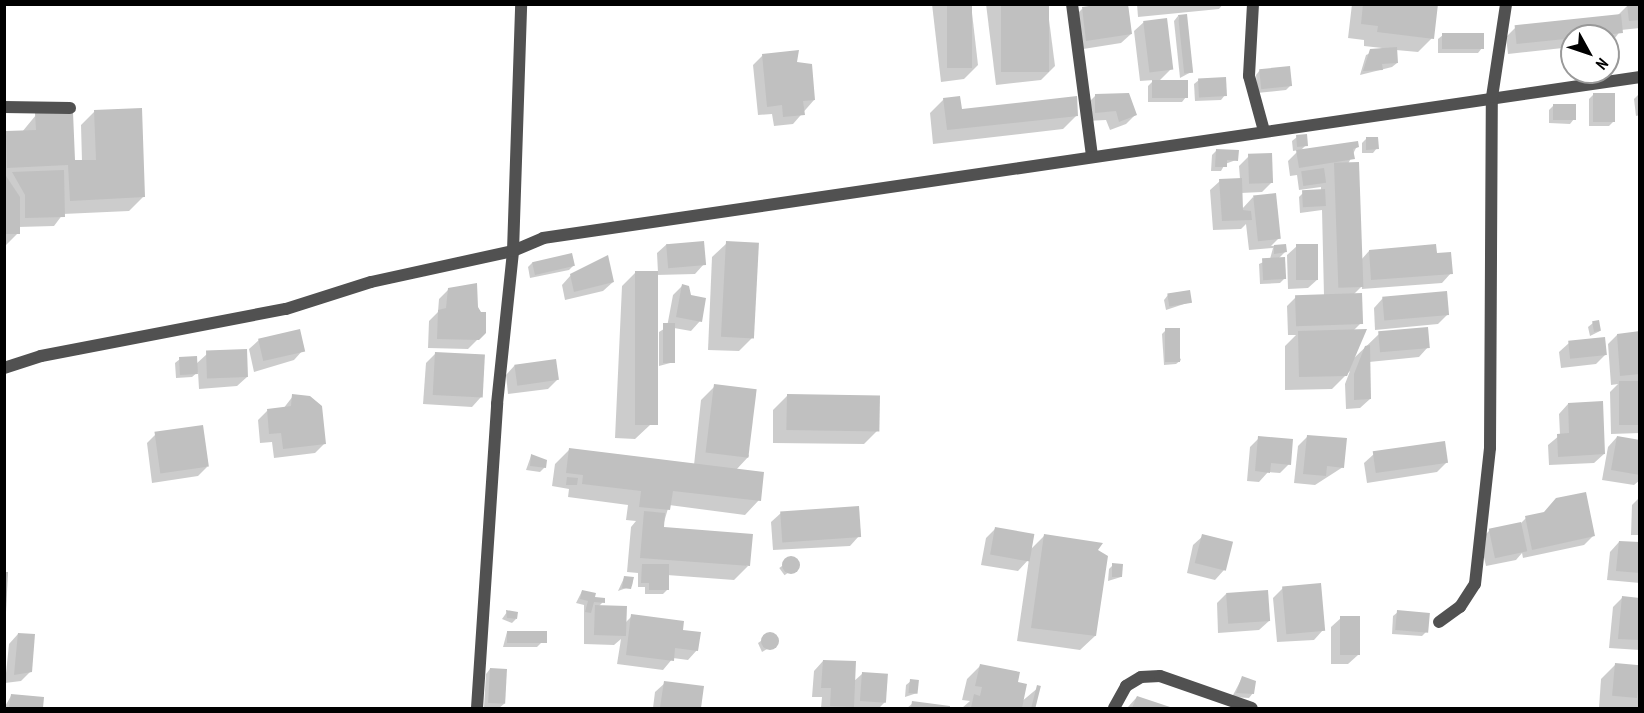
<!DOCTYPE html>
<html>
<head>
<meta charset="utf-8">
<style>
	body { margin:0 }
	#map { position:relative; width:1644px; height:713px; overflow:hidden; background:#fff; font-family:"PT Sans Narrow",sans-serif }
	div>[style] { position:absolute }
	.shadow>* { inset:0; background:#0003; transform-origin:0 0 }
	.building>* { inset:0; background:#c0c0c0; transform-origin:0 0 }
	.round { border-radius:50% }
	.minor>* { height:12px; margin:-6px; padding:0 6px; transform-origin:6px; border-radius:6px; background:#515151 }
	span { translate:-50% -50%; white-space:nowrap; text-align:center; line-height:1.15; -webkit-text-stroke:6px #fff; paint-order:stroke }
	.frame { position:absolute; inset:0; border:6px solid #000; pointer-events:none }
	.north { position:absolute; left:1560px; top:24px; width:60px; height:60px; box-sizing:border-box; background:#fff; border:2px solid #999; border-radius:50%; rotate:130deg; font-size:16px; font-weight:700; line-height:24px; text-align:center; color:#000 }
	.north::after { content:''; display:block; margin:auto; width:21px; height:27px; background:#000; clip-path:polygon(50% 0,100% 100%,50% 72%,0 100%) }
</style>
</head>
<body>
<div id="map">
	<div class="shadow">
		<div style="clip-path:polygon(932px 4px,971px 4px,978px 65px,964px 79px,941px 82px)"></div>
		<div style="clip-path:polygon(986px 4px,1047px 4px,1055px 66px,1041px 80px,996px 85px)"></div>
		<div style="clip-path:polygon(1137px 4px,1223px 4px,1219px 9px,1138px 17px)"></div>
		<div style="clip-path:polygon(1352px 4px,1437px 4px,1432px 38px,1418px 52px,1396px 50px,1397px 63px,1392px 67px,1360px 75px,1366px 55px,1382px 48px,1364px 46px,1364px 40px,1348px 38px)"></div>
		<div style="clip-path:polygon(1640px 4px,1640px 28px,1621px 30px,1612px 42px,1608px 42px,1608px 36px,1572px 36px,1572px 47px,1508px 54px,1506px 37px,1516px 27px,1618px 15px,1628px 5px)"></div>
		<div style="clip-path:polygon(1082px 9px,1131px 34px,1121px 43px,1077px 50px,1073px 18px)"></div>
		<div style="clip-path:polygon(1178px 16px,1191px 72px,1180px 78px,1174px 21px)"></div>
		<div style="clip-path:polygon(1144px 22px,1171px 69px,1159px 81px,1186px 97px,1182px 102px,1148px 102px,1148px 86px,1154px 80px,1140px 81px,1134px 31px)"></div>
		<div style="clip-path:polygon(1443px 35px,1482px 48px,1478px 53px,1438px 53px,1438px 39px)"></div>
		<div style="clip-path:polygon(763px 55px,795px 63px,814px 100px,793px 124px,774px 126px,772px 114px,758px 115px,753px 65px)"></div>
		<div style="clip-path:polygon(1260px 70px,1291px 85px,1286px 90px,1257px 93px,1256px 75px)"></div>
		<div style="clip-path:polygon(1199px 80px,1225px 95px,1221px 100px,1195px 101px,1194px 84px)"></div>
		<div style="clip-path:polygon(1640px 93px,1640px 115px,1636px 116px,1634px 99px)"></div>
		<div style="clip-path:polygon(1593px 95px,1614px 121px,1609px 126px,1589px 126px,1589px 99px)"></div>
		<div style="clip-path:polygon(1095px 96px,1135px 115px,1126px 124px,1110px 130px,1106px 120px,1086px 121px,1086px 105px)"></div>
		<div style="clip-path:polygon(944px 99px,960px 110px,1077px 115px,1063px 129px,933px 144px,930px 113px)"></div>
		<div style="clip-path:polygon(1554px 105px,1574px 119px,1570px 124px,1549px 123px,1549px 110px)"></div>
		<div style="clip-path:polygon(95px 111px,143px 197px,129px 211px,63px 214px,54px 226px,18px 227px,18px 233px,4px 247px,4px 135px,22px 132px,36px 115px,73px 162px,82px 162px,81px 125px)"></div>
		<div style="clip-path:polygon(1297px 137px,1306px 145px,1300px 151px,1357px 146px,1348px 164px,1361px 260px,1369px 251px,1435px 255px,1451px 273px,1442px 283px,1362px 289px,1362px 286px,1353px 295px,1361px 323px,1353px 331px,1352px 360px,1379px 334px,1428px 347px,1419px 357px,1369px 362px,1370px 399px,1360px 408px,1346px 409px,1345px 384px,1350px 371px,1332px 389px,1285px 390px,1285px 346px,1296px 335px,1288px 335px,1287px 306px,1296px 297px,1324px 296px,1322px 210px,1300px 213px,1299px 197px,1303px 193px,1321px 191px,1321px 187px,1299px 190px,1297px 175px,1290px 176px,1288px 161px,1299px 150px,1293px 151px,1292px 141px)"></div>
		<div style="clip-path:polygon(1366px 139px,1377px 148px,1373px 153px,1362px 153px,1362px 143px)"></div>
		<div style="clip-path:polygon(1216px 151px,1236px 160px,1225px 164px,1221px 171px,1211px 171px,1212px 155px)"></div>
		<div style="clip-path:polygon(1249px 156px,1272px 182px,1262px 192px,1241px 193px,1242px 209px,1253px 197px,1279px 238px,1271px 246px,1285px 245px,1285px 252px,1278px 259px,1284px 279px,1280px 283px,1260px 284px,1259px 264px,1270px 259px,1273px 248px,1249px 250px,1246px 224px,1241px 229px,1213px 230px,1210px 190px,1220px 181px,1240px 179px,1239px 166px)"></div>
		<div style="clip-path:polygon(727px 243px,753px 337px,739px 351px,708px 350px,712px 257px)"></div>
		<div style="clip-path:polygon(667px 244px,704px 264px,695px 274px,656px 275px,650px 425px,635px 439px,615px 438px,622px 286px,636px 272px,658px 273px,657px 253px)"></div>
		<div style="clip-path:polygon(1297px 246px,1318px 279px,1308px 288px,1288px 289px,1287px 255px)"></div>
		<div style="clip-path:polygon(532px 263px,573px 266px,569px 270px,530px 278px,528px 267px)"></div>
		<div style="clip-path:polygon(571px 275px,613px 282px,603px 291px,565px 300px,562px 285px)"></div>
		<div style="clip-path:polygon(682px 286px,700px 321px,691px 331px,674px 328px,674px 362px,659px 366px,659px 332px,667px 327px,673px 295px)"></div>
		<div style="clip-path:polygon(448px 290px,476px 307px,485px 332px,468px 349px,428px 348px,429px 321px,438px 312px,439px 299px)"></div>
		<div style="clip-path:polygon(1168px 295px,1190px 302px,1166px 310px,1164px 300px)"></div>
		<div style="clip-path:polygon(1383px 298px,1447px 315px,1438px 324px,1375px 330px,1374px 308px)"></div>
		<div style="clip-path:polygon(1593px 323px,1600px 331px,1590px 336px,1588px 327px)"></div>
		<div style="clip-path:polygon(1166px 330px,1181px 360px,1176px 364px,1164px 365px,1162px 334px)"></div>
		<div style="clip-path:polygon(1640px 333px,1640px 433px,1611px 434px,1610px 392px,1618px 384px,1611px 385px,1608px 344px,1617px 335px)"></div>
		<div style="clip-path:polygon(259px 340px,303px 350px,294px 360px,254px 372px,249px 349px)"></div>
		<div style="clip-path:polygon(1569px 343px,1605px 355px,1596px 364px,1561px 368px,1559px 352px)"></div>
		<div style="clip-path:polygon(207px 354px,247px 377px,237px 386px,199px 389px,198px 372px,192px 377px,176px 378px,175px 363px,180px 359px,196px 364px)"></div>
		<div style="clip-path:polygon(435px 354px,481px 397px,472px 407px,423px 404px,426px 363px)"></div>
		<div style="clip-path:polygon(515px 365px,557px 380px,548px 389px,508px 394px,506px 375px)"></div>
		<div style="clip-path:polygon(715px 386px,749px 456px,736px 470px,759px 500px,745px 515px,669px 505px,662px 529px,748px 566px,734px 580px,667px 575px,667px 590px,663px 594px,645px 594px,645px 587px,638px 587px,638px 573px,627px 572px,631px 527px,636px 521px,626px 520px,628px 505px,568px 497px,569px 489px,552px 486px,555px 464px,569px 450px,694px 465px,701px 400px)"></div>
		<div style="clip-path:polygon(293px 396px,324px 444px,315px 453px,274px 458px,272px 442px,260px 443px,258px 420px,267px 411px,283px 409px)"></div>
		<div style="clip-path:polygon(787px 396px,878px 430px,864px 444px,773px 443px,773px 410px)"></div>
		<div style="clip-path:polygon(1568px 404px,1604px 454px,1594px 463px,1549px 465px,1548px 445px,1560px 435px,1559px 414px)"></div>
		<div style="clip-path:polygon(156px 434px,207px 467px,198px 476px,152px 483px,147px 443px)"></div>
		<div style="clip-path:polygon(1307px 437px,1343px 467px,1315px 485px,1294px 483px,1298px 446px)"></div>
		<div style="clip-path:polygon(1617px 437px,1640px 441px,1640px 480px,1634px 485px,1602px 480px,1608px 447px)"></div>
		<div style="clip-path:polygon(1259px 438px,1289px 464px,1280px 473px,1268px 472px,1259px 482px,1247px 481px,1250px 447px)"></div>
		<div style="clip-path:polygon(1374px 454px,1447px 462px,1437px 472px,1367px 483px,1364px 463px)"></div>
		<div style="clip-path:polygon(531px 456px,545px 467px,540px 472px,526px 470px)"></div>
		<div style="clip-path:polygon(1640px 497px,1640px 535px,1631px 535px,1632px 505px)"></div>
		<div style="clip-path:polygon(781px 513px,859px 536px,850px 546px,773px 550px,771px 522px)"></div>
		<div style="clip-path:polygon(1526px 518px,1593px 536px,1584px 545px,1523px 558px,1522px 553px,1516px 560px,1486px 566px,1480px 540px,1490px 530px,1521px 523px)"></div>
		<div style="clip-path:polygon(995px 529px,1029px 551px,1044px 536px,1096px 551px,1095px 636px,1080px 650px,1017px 641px,1029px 559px,1018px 571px,981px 565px,986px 538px)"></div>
		<div style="clip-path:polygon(1203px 536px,1224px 570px,1215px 580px,1187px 573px,1193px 545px)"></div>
		<div style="clip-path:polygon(1619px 542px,1640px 544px,1640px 583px,1607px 580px,1610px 552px)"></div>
		<div style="left:793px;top:558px;width:9px;height:17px;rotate:54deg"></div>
		<div style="clip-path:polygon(1113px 565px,1121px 577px,1108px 581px,1109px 569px)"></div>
		<div style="clip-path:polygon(624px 578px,633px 579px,632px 586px,618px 591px)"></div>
		<div style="clip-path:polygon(1283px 588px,1323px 630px,1314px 640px,1277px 642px,1273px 598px)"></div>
		<div style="clip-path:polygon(582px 591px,603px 602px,599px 606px,624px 624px,632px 616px,682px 631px,697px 650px,688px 660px,673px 658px,663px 670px,617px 664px,621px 639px,614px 645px,584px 644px,584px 605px,576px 603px)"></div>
		<div style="clip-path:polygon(1226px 594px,1269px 621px,1259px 630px,1218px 633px,1217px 603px)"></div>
		<div style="clip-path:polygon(1622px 598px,1640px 599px,1640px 650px,1609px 648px,1613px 607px)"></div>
		<div style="clip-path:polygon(507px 612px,516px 619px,512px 623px,502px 619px)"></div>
		<div style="clip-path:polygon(1398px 612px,1426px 632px,1422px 636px,1392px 634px,1393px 616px)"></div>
		<div style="clip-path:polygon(1341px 618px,1358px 655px,1348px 664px,1331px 664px,1331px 627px)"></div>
		<div style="clip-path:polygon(507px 632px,542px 642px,537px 647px,503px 647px)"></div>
		<div style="clip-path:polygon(18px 634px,31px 671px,21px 681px,5px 683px,9px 644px)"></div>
		<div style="clip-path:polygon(771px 634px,777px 643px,762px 652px,758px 643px)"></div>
		<div style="clip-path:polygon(823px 661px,853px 682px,862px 674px,885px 702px,879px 708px,821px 708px,822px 697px,812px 697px,814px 671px)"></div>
		<div style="clip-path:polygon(981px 665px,1017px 684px,1021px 702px,1039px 687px,1034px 708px,962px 708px,970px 701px,962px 700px,967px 679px)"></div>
		<div style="clip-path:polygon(1615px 665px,1640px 667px,1640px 708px,1599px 708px,1601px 679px)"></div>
		<div style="clip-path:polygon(490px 669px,504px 704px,499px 708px,484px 707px,486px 674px)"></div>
		<div style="clip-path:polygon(1242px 678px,1253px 693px,1249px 698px,1232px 697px)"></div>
		<div style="clip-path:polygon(911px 681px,917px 693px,905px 697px,906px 685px)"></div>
		<div style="clip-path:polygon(665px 683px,703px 688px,700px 708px,653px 708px,655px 692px)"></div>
		<div style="clip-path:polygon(11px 696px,42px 698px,41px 708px,4px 708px)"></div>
		<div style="clip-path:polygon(1137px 697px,1169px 708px,1127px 708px)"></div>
		<div style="clip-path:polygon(913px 703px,948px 707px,948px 708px,907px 708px)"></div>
	</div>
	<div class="building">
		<div style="left:947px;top:4px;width:25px;height:64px"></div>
		<div style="left:1001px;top:4px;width:48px;height:68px"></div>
		<div style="clip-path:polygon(1103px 4px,1128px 4px,1132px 34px,1086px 41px,1082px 7px)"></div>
		<div style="clip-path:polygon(1363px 4px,1438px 4px,1434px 39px,1377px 32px,1378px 26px,1361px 24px)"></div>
		<div style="clip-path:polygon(1627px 4px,1640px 4px,1640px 20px,1629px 21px)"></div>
		<div style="left:1187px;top:14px;width:59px;height:9px;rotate:84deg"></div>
		<div style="left:1621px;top:14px;width:19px;height:107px;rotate:84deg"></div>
		<div style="left:1167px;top:18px;width:52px;height:24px;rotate:83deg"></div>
		<div style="left:1442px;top:33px;width:42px;height:16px"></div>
		<div style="clip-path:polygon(1397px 47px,1398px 63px,1382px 64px,1383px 70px,1363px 71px,1370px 49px)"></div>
		<div style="clip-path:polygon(799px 50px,797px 62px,812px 64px,815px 100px,803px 101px,805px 115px,783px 117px,782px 105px,767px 107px,762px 54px)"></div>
		<div style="left:1290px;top:66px;width:20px;height:31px;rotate:84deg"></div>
		<div style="left:1226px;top:77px;width:19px;height:28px;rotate:87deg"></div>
		<div style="left:1152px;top:80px;width:36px;height:18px"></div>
		<div style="clip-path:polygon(1129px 93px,1137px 115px,1119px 122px,1116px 111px,1095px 113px,1095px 94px)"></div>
		<div style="left:1593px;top:93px;width:22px;height:29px"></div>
		<div style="clip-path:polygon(960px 96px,962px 109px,1077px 96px,1078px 116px,947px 130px,943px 98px)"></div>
		<div style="left:1553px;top:104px;width:23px;height:16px"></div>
		<div style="clip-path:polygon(142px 108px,145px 197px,70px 201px,68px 165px,7px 168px,6px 131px,36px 130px,35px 113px,73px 112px,75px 160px,96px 160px,94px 110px)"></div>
		<div style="left:1307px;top:134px;width:12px;height:11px;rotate:85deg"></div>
		<div style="clip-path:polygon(1366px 137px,1378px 137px,1379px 149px,1366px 150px)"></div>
		<div style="clip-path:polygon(1358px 141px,1359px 147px,1353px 149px,1355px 159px,1299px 168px,1296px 150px)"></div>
		<div style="clip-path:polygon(1216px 149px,1239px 150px,1238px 161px,1227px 160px,1227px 167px,1215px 167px)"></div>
		<div style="left:1272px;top:153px;width:30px;height:24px;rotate:88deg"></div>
		<div style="left:1359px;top:162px;width:125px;height:25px;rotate:88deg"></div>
		<div style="left:1324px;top:168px;width:15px;height:23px;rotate:82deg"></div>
		<div style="clip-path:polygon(64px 170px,65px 217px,25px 218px,25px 195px,12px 172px)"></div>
		<div style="clip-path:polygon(4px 173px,20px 197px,20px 234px,4px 234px)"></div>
		<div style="clip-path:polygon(1242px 178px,1243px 210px,1251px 211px,1252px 220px,1222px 221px,1219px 179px)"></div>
		<div style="left:1325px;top:189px;width:17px;height:23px;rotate:87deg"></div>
		<div style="left:1276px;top:193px;width:46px;height:23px;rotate:84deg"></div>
		<div style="left:704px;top:241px;width:24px;height:38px;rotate:85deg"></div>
		<div style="left:726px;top:241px;width:33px;height:96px;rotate:3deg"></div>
		<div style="clip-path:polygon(1286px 244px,1287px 252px,1274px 254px,1274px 245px)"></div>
		<div style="left:1296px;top:244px;width:22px;height:36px"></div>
		<div style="clip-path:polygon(1436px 244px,1437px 253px,1451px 252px,1453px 274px,1371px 280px,1369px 250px)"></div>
		<div style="left:572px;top:253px;width:13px;height:41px;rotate:77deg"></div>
		<div style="clip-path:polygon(608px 255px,614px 282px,574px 292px,570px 274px)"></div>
		<div style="left:1285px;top:257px;width:22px;height:23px;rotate:87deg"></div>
		<div style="left:635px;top:271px;width:23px;height:154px"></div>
		<div style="clip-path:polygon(477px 283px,478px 307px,481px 312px,486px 312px,486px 333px,479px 340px,437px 339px,438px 310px,446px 308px,448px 288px)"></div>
		<div style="clip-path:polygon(682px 284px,689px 286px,691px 295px,706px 298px,702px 322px,676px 317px)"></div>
		<div style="left:1190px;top:290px;width:13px;height:23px;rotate:81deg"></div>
		<div style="left:1447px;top:291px;width:24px;height:65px;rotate:85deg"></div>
		<div style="left:1362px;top:293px;width:31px;height:67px;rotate:88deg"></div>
		<div style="left:1599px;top:320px;width:11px;height:7px;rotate:80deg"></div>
		<div style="left:675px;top:323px;width:40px;height:12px;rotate:90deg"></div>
		<div style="left:1428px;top:327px;width:21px;height:50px;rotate:85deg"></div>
		<div style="left:1165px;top:328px;width:15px;height:34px"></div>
		<div style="left:300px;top:329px;width:23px;height:43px;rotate:77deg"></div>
		<div style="clip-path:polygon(1367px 329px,1347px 376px,1299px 377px,1298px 331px)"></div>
		<div style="clip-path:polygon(1640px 331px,1640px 374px,1620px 376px,1617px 334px)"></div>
		<div style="left:1605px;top:337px;width:18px;height:37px;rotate:84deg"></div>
		<div style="clip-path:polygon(1370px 345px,1371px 399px,1354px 400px,1354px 374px,1365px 346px)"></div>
		<div style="left:247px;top:349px;width:28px;height:41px;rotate:88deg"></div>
		<div style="left:435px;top:352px;width:50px;height:43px;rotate:3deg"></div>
		<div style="left:197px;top:356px;width:18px;height:18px;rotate:87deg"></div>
		<div style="left:556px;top:359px;width:21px;height:42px;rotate:82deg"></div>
		<div style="left:1619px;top:381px;width:21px;height:44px"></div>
		<div style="left:714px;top:384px;width:43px;height:69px;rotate:7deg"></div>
		<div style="clip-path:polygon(292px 394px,310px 396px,322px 406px,326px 444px,283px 449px,281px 433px,269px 434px,267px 409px,291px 406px)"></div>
		<div style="left:787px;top:394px;width:93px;height:36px;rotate:1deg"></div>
		<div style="clip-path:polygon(1603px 401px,1605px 454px,1558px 457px,1557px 434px,1569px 433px,1568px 403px)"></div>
		<div style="left:203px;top:425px;width:42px;height:49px;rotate:82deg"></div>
		<div style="clip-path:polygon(1307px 435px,1347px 438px,1344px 468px,1327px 466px,1326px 476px,1303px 474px)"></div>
		<div style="clip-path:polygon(1258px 436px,1293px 439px,1291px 465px,1271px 463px,1270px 473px,1255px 471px)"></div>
		<div style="clip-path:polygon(1617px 436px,1640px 440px,1640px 475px,1611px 470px)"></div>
		<div style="left:1445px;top:441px;width:22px;height:73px;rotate:82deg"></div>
		<div style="clip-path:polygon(569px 448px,764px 472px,761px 501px,673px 491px,670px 510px,639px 507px,641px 491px,582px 484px,583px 475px,566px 473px)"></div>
		<div style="clip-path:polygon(531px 454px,547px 460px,546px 468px,530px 466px)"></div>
		<div style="clip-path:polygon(567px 477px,578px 478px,577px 485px,566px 485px)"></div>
		<div style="clip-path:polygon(1586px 492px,1595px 536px,1532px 550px,1525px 516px,1544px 512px,1556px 498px)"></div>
		<div style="left:859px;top:506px;width:31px;height:79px;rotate:86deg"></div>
		<div style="clip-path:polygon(644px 511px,665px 513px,664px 527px,753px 534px,750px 566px,640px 558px)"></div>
		<div style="left:1521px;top:522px;width:30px;height:33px;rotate:78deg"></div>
		<div style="left:995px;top:527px;width:40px;height:28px;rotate:10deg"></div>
		<div style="clip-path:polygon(1044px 534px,1103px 543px,1098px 550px,1108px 556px,1096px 636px,1031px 628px)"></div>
		<div style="left:1202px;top:534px;width:32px;height:30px;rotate:14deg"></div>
		<div style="clip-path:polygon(1619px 541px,1640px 542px,1640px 573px,1616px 571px)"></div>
		<div class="round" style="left:782px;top:556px;width:18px;height:18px"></div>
		<div style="clip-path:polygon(1112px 563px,1123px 564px,1122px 577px,1112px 577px)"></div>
		<div style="clip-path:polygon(642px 564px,669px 564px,669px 590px,649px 590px,649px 583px,641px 583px)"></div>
		<div style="clip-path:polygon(4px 572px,8px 572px,6px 612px,4px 612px)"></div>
		<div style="clip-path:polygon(624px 576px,634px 577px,631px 589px,622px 588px)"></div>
		<div style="left:1321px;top:583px;width:48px;height:39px;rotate:85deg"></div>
		<div style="clip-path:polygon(582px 590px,596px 593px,595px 597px,605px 598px,605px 603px,594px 602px,591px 613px,585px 612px,588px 601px,580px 599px)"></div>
		<div style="left:1268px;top:590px;width:31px;height:42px;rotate:86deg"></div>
		<div style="clip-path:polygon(1622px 596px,1640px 598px,1640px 640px,1618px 639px)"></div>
		<div style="left:595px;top:605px;width:32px;height:30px;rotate:2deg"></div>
		<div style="clip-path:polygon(506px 610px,518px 612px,517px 619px,507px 618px)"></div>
		<div style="left:1397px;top:610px;width:33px;height:20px;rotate:5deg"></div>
		<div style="clip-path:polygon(631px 614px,684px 621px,683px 630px,701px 632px,698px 651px,675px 648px,674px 661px,626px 655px)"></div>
		<div style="left:1340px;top:616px;width:20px;height:39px"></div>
		<div style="left:507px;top:631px;width:40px;height:12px"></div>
		<div class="round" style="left:761px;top:632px;width:18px;height:18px"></div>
		<div style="clip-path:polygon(18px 633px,35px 634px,32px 672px,14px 675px)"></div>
		<div style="clip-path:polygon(823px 660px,856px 661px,854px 707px,830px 706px,831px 688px,821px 688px)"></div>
		<div style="left:1615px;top:663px;width:25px;height:33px;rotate:5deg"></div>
		<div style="clip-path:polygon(980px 664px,1020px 672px,1018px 682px,1027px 684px,1022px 708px,971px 708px,974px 694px,980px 696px,982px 687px,975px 686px)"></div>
		<div style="left:490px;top:668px;width:17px;height:35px;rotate:3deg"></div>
		<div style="left:862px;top:672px;width:26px;height:29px;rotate:4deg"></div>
		<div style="clip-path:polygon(1242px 676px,1256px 681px,1254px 694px,1236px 693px)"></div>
		<div style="left:910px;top:679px;width:9px;height:14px;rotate:6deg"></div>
		<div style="clip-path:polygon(664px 681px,704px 686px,701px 708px,660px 708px)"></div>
		<div style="left:1037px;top:685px;width:4px;height:24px;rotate:14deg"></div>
		<div style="clip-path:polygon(11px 694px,44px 697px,43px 708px,9px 708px)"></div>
		<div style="clip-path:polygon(1137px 696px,1173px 708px,1132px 708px)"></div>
		<div style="clip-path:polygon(912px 701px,950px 706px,950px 708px,911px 708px)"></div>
	</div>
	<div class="minor">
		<div style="left:1072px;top:4px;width:153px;rotate:82.5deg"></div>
		<div style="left:1253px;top:4px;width:72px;rotate:93.2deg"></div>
		<div style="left:1249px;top:76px;width:57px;rotate:74.7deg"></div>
		<div style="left:4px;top:107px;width:66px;rotate:0.9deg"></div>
		<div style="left:4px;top:368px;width:39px;rotate:-18deg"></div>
		<div style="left:41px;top:356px;width:249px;rotate:-10.9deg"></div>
		<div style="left:286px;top:309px;width:89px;rotate:-17.6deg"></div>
		<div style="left:371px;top:282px;width:145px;rotate:-12.3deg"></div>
		<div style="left:513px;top:251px;width:33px;rotate:-23deg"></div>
		<div style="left:543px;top:238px;width:1109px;rotate:-8.35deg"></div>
		<div style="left:1439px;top:622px;width:26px;rotate:-36deg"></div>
		<div style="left:1460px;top:607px;width:27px;rotate:-57deg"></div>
		<div style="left:1475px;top:584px;width:137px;rotate:-83.7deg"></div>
		<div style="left:1490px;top:448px;width:351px;rotate:-89.7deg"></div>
		<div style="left:1492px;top:97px;width:94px;rotate:-81.4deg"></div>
		<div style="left:477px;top:708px;width:305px;rotate:-86.2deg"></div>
		<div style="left:497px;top:404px;width:154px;rotate:-84deg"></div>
		<div style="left:513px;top:251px;width:247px;rotate:-88.1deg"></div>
		<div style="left:1114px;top:708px;width:25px;rotate:-61deg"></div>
		<div style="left:1126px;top:686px;width:17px;rotate:-31deg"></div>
		<div style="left:1141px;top:677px;width:19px;rotate:-3deg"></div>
		<div style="left:1160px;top:676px;width:97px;rotate:19.2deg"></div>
	</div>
	<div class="frame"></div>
	<div class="north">N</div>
</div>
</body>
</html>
